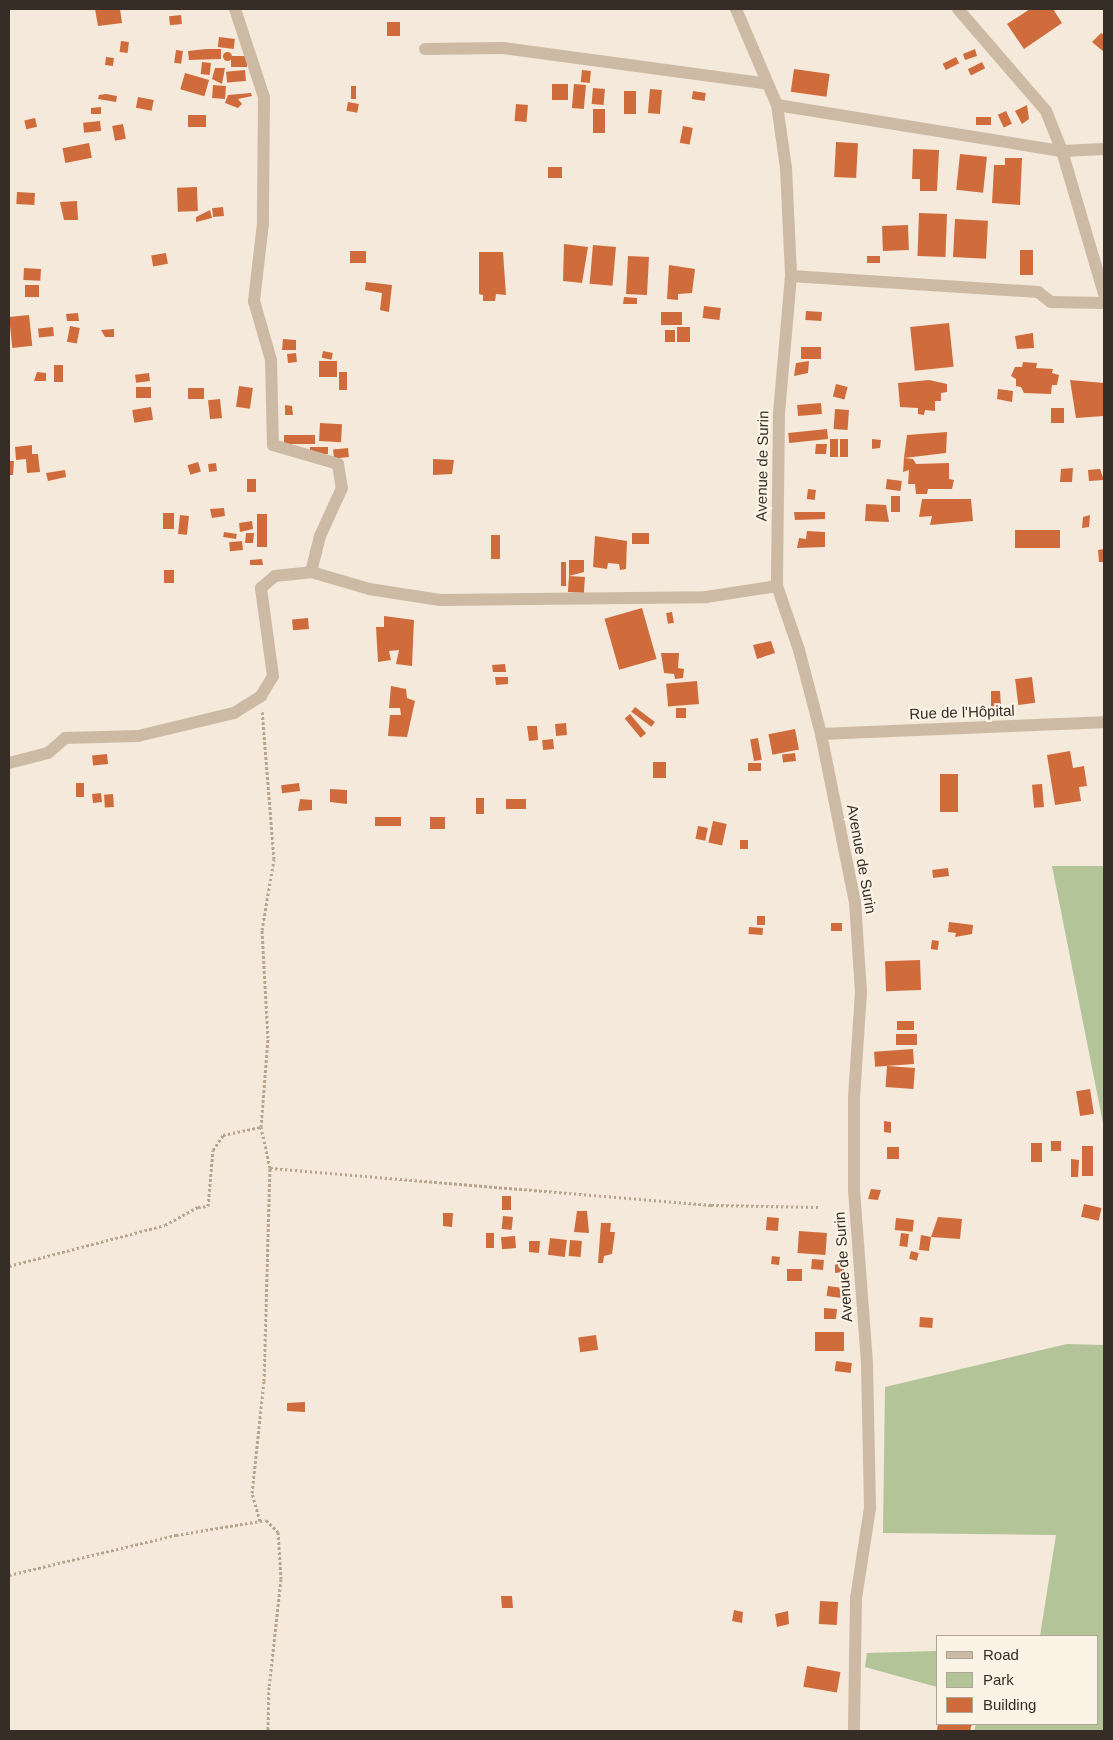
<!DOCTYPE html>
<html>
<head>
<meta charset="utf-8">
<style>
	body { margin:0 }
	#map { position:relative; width:1113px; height:1740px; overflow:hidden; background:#f4e9da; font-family:Helvetica,sans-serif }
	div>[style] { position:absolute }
	.green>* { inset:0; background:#b2c498 }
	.building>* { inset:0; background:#d06c3c; transform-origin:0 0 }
	.round { border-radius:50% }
	.path>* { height:3px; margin-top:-1.5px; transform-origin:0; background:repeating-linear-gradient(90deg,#b8a48f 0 2.5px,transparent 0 5px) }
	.minor>* { height:12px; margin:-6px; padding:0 6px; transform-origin:6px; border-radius:6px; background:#cdbaa4 }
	span { translate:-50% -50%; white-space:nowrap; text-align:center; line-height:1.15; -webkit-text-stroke:4.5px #fbf3e6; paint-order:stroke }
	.street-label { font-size:15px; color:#372d27 }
	.frame { position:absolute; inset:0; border:10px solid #372d27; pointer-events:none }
	.legend { position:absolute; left:936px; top:1635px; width:162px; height:90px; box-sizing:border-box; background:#fbf3e6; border:1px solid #ada49a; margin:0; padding:6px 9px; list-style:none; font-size:15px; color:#372d27 }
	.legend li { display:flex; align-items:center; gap:10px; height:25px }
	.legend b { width:25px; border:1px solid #ada49a }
</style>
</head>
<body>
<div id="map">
	<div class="green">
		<div style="clip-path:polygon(1052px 866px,1104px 866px,1104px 1123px,1103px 1123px)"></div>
		<div style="clip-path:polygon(1067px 1344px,1104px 1345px,1104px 1731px,974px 1731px,976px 1724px,1097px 1724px,1097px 1636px,1040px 1636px,1056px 1535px,883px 1533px,885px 1387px)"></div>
		<div style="clip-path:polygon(937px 1651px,937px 1687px,865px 1667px,867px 1653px)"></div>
	</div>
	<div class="building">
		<div style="clip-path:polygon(95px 9px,120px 9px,122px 23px,98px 26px)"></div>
		<div style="clip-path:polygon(1030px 9px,1053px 9px,1062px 23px,1024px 49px,1007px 24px)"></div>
		<div style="left:181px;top:15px;width:9px;height:12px;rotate:84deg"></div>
		<div style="left:400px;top:22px;width:14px;height:13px;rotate:90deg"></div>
		<div style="clip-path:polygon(1101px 33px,1104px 35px,1104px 52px,1092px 42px)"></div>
		<div style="left:219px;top:37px;width:16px;height:10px;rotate:7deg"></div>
		<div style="left:121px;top:41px;width:8px;height:11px;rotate:7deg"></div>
		<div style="clip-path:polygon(206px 49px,221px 49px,221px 59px,189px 60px,188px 51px)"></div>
		<div style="clip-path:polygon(975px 49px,977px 56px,965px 60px,963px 54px)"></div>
		<div style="left:176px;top:50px;width:7px;height:13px;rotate:8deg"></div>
		<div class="round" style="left:222.5px;top:51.5px;width:9px;height:9px"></div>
		<div style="left:231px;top:56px;width:16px;height:11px"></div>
		<div style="left:106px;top:57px;width:8px;height:8px;rotate:7deg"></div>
		<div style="left:956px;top:57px;width:7px;height:15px;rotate:63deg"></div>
		<div style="left:202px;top:62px;width:9px;height:12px;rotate:6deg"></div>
		<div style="left:982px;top:62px;width:7px;height:16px;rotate:63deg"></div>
		<div style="clip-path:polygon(215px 68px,225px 68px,222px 84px,212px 79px)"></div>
		<div style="left:794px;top:69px;width:36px;height:23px;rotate:8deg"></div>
		<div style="left:245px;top:70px;width:11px;height:19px;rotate:85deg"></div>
		<div style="left:582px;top:70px;width:9px;height:12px;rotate:6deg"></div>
		<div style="left:185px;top:73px;width:25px;height:17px;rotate:16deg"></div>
		<div style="left:552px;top:84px;width:16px;height:16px"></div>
		<div style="left:574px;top:84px;width:12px;height:24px;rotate:5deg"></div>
		<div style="left:213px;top:85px;width:13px;height:13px;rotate:4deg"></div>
		<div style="left:351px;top:86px;width:5px;height:13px"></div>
		<div style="left:593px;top:88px;width:12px;height:16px;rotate:5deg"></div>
		<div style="left:650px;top:89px;width:12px;height:24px;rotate:5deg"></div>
		<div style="left:624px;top:91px;width:12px;height:23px"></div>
		<div style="left:693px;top:91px;width:13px;height:8px;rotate:9deg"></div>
		<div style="clip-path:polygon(251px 93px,252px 96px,238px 99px,242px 104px,238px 108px,225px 103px,228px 95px)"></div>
		<div style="clip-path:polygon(106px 94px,117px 96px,116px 102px,98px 99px,99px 95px)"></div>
		<div style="left:138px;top:97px;width:16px;height:11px;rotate:11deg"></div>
		<div style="left:348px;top:102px;width:11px;height:9px;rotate:10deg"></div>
		<div style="left:516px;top:104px;width:12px;height:17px;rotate:5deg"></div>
		<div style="clip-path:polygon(1027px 105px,1029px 119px,1022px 124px,1015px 111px)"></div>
		<div style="clip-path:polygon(101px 107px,101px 114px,91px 114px,91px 108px)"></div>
		<div style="left:593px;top:109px;width:12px;height:24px"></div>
		<div style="left:1006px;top:111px;width:14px;height:9px;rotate:65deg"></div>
		<div style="left:188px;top:115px;width:18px;height:12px"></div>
		<div style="left:991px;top:117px;width:8px;height:15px;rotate:90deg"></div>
		<div style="left:35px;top:118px;width:9px;height:11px;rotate:77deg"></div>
		<div style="left:100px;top:121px;width:10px;height:17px;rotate:84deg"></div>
		<div style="left:123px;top:124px;width:15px;height:11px;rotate:79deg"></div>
		<div style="left:683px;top:126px;width:10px;height:17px;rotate:11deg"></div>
		<div style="left:836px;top:142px;width:22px;height:35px;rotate:3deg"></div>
		<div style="left:89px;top:143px;width:15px;height:27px;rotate:79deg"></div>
		<div style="clip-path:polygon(913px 149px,939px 150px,937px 191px,920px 191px,920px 179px,912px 179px)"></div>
		<div style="left:960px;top:154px;width:27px;height:36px;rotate:6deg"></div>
		<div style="clip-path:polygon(1005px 158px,1022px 158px,1020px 205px,992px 203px,994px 165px,1005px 165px)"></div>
		<div style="left:548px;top:167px;width:14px;height:11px"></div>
		<div style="left:197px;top:187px;width:24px;height:20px;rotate:88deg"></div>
		<div style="left:17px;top:192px;width:18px;height:12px;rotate:3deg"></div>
		<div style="clip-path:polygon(77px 201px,78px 220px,64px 220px,60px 202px)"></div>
		<div style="left:223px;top:207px;width:9px;height:11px;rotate:84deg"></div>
		<div style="clip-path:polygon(210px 210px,212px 218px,196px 222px,196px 217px)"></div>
		<div style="left:919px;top:213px;width:28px;height:43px;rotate:2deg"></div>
		<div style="left:955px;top:219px;width:33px;height:38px;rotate:3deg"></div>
		<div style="left:908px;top:225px;width:25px;height:26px;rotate:88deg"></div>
		<div style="clip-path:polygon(564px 244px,588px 247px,582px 283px,563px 281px)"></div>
		<div style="left:593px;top:245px;width:23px;height:39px;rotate:5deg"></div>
		<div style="left:1020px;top:250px;width:13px;height:25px"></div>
		<div style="left:350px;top:251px;width:16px;height:12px"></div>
		<div style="clip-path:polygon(479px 252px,503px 252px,506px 295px,496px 294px,495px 301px,483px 301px,483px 295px,479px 294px)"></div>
		<div style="left:166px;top:253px;width:11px;height:15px;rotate:80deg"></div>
		<div style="left:628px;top:256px;width:21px;height:38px;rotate:3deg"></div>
		<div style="left:880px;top:256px;width:7px;height:13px;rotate:90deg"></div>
		<div style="clip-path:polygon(669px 265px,695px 269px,692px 293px,678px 294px,678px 300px,667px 299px)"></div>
		<div style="left:24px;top:268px;width:17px;height:12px;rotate:3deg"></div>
		<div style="clip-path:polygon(366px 282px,392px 285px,389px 312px,380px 310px,382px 293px,365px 290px)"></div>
		<div style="left:25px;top:285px;width:14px;height:12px"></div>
		<div style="clip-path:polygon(624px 297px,637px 298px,637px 304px,623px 304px)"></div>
		<div style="left:704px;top:306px;width:17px;height:12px;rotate:7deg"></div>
		<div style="left:806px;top:311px;width:16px;height:9px;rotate:4deg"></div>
		<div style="left:661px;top:312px;width:21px;height:13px"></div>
		<div style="clip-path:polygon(78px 313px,79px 321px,67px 321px,66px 314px)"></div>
		<div style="left:29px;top:315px;width:31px;height:20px;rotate:84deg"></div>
		<div style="left:949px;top:323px;width:44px;height:39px;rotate:84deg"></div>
		<div style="left:70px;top:326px;width:10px;height:16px;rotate:11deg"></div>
		<div style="left:53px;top:327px;width:9px;height:15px;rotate:84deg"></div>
		<div style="left:690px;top:327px;width:15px;height:13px;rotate:90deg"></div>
		<div style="clip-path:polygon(114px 329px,114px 337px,105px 337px,101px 330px)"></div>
		<div style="left:675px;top:330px;width:12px;height:10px;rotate:90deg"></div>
		<div style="clip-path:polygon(1033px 333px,1034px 348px,1017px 349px,1015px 336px)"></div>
		<div style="clip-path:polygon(283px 339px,296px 340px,296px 350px,282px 350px)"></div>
		<div style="left:801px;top:347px;width:20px;height:12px"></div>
		<div style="left:323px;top:351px;width:10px;height:7px;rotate:11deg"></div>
		<div style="left:296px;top:353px;width:9px;height:9px;rotate:84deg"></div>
		<div style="left:319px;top:361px;width:18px;height:16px"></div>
		<div style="clip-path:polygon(809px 361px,808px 373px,794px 376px,796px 363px)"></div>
		<div style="clip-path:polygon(1023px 362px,1037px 363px,1036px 368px,1053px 369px,1052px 373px,1059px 375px,1057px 385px,1052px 385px,1051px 394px,1024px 393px,1021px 387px,1016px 386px,1016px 379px,1011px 376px,1015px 367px,1022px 367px)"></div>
		<div style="left:54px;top:365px;width:9px;height:17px"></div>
		<div style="clip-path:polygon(37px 372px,46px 373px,46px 381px,34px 381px)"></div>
		<div style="left:339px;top:372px;width:8px;height:18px"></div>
		<div style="left:149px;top:373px;width:8px;height:14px;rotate:83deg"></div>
		<div style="clip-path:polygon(929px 380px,947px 384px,947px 392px,941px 393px,941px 401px,935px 401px,935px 411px,925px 410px,924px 415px,918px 414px,918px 408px,900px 407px,898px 383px)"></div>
		<div style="clip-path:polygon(1070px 380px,1104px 383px,1104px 416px,1076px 418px)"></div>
		<div style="left:836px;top:384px;width:12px;height:13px;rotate:14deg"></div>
		<div style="left:239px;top:386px;width:14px;height:21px;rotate:8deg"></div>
		<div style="left:136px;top:387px;width:15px;height:11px"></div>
		<div style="left:188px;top:388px;width:16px;height:11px"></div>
		<div style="clip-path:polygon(998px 389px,1013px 391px,1012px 402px,997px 399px)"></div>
		<div style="left:220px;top:399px;width:19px;height:12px;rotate:84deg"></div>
		<div style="left:821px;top:403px;width:11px;height:24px;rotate:85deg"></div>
		<div style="clip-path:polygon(285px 405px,292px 406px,293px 415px,285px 415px)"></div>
		<div style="left:151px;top:407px;width:13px;height:19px;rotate:81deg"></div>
		<div style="left:1051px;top:408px;width:13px;height:15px"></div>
		<div style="left:835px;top:409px;width:14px;height:20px;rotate:4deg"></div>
		<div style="left:320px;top:423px;width:22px;height:18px;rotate:3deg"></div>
		<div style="left:827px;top:429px;width:10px;height:39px;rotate:84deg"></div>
		<div style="clip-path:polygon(947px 432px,946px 453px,904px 458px,907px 435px)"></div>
		<div style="left:315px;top:435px;width:9px;height:31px;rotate:90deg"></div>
		<div style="left:830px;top:439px;width:8px;height:18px"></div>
		<div style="left:840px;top:439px;width:8px;height:18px"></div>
		<div style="clip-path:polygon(872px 439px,881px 440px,880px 448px,872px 449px)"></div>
		<div style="clip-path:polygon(816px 444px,827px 444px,826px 454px,815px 454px)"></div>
		<div style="clip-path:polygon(32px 445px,32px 454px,38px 454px,40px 472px,27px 473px,26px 459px,16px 460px,15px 447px)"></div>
		<div style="left:310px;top:447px;width:18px;height:7px"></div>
		<div style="left:348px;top:448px;width:9px;height:15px;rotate:84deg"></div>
		<div style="clip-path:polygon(904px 458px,913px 459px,916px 464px,949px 463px,949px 479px,954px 480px,952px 489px,928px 489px,927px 494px,916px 494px,915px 484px,908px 484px,909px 470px,903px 472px)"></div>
		<div style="clip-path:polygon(433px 459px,454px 460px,452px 474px,433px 475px)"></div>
		<div style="clip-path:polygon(9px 461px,14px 461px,13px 475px,9px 475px)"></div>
		<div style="left:198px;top:462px;width:10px;height:11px;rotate:73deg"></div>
		<div style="left:216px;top:463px;width:8px;height:8px;rotate:83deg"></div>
		<div style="clip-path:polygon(1073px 468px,1072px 482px,1060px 482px,1061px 469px)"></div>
		<div style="clip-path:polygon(1100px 469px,1104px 480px,1089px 481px,1088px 470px)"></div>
		<div style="clip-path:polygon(65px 470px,66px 477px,48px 481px,46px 473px)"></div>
		<div style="left:247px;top:479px;width:9px;height:13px"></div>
		<div style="left:887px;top:479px;width:15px;height:10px;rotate:8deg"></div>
		<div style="left:808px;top:489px;width:8px;height:10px;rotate:7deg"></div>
		<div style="left:891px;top:496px;width:9px;height:16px"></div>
		<div style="clip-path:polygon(922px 499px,971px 499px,973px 521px,930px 525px,932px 516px,919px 517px)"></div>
		<div style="clip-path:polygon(866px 504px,886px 505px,889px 522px,865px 521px)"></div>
		<div style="clip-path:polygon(224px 508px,225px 516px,212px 518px,210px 509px)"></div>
		<div style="clip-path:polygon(794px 512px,825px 512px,825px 519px,795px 520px)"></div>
		<div style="left:163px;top:513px;width:11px;height:16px"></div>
		<div style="left:257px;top:514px;width:10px;height:33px"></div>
		<div style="left:180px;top:515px;width:9px;height:19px;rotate:6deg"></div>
		<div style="clip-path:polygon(1090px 515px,1089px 527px,1082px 528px,1083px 517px)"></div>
		<div style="clip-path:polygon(252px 521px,253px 529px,240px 532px,239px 523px)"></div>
		<div style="left:1015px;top:530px;width:45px;height:18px"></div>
		<div style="clip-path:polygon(807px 531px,825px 532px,825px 547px,797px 548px,799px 538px,806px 539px)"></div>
		<div style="left:224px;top:532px;width:13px;height:5px;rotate:9deg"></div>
		<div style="clip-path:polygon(246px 533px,254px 533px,253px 543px,245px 543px)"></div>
		<div style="left:632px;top:533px;width:17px;height:11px"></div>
		<div style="left:491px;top:535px;width:9px;height:24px"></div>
		<div style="clip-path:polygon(595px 536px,627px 541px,626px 569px,620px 570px,619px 564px,608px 563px,607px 569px,593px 567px)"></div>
		<div style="left:242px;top:541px;width:9px;height:13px;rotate:84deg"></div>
		<div style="clip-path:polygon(1104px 549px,1104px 562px,1099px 562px,1098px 550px)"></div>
		<div style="clip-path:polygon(262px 559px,263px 565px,250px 565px,250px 560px)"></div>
		<div style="clip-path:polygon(569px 560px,584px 560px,584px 572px,569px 576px)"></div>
		<div style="left:561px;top:562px;width:5px;height:24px"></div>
		<div style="left:164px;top:570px;width:10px;height:13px"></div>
		<div style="left:569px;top:576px;width:16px;height:16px;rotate:4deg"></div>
		<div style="left:642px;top:608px;width:53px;height:39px;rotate:74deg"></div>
		<div style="left:672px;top:612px;width:11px;height:6px;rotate:80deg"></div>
		<div style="clip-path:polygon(384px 616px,414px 620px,412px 666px,396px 664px,399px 650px,389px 651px,391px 660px,378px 662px,376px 627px,384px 627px)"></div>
		<div style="left:308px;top:618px;width:11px;height:16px;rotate:85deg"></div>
		<div style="clip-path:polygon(771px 641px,775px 653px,757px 659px,753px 645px)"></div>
		<div style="clip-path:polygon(661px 653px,679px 653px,678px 668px,684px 669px,683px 678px,675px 679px,674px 674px,664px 673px)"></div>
		<div style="clip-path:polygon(505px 664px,506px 672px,493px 672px,492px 665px)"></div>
		<div style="clip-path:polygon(495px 677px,508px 677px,508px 684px,496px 685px)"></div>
		<div style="left:1032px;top:677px;width:26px;height:17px;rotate:83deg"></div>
		<div style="left:697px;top:681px;width:23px;height:31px;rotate:85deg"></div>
		<div style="clip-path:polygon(391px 686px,406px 689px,407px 698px,415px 701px,407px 737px,388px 736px,390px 715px,401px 715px,400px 708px,389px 708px)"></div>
		<div style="clip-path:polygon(991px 691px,1000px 691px,1001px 707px,991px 708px)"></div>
		<div style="left:635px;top:707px;width:25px;height:6px;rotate:37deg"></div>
		<div style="left:676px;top:708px;width:10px;height:10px"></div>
		<div style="left:630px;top:714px;width:25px;height:7px;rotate:50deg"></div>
		<div style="left:566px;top:723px;width:12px;height:11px;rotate:85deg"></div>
		<div style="clip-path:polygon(527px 726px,537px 726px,538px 740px,529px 741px)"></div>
		<div style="left:795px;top:729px;width:21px;height:27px;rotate:79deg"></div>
		<div style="left:758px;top:738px;width:22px;height:8px;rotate:80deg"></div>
		<div style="left:553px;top:739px;width:10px;height:11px;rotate:84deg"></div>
		<div style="clip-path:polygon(1070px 751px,1073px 768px,1084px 766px,1087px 786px,1079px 787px,1081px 801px,1055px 805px,1047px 755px)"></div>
		<div style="left:795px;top:753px;width:8px;height:13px;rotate:83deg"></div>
		<div style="left:107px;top:754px;width:10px;height:15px;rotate:84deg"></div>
		<div style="left:653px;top:762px;width:13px;height:16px"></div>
		<div style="left:748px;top:763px;width:13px;height:8px"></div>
		<div style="left:940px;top:774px;width:18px;height:38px"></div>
		<div style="left:76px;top:783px;width:8px;height:14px"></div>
		<div style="left:299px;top:783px;width:8px;height:18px;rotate:83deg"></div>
		<div style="left:1042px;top:784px;width:23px;height:10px;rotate:85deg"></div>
		<div style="clip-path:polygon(330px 789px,347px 790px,347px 804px,330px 802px)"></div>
		<div style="left:101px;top:793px;width:9px;height:9px;rotate:84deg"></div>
		<div style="left:113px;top:794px;width:13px;height:9px;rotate:86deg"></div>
		<div style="left:476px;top:798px;width:8px;height:16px"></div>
		<div style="clip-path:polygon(300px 799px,312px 800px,312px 810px,298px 811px)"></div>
		<div style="left:506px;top:799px;width:20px;height:10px"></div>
		<div style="left:375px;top:817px;width:26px;height:9px"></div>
		<div style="left:430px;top:817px;width:15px;height:12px"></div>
		<div style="left:713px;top:821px;width:14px;height:22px;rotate:12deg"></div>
		<div style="left:698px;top:826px;width:10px;height:13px;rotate:11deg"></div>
		<div style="left:740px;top:840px;width:8px;height:9px"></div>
		<div style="left:948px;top:868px;width:8px;height:16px;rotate:83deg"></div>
		<div style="left:757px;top:916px;width:8px;height:9px"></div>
		<div style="clip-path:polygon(949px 922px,973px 925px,972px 934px,955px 937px,956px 933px,948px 932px)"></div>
		<div style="left:831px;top:923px;width:11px;height:8px"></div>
		<div style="left:749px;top:927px;width:14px;height:7px;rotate:4deg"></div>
		<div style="left:932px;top:940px;width:7px;height:9px;rotate:8deg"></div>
		<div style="left:920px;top:960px;width:30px;height:35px;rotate:88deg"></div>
		<div style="left:897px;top:1021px;width:17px;height:9px"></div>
		<div style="left:896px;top:1034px;width:21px;height:11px"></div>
		<div style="left:913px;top:1049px;width:15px;height:39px;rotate:86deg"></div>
		<div style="left:887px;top:1066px;width:28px;height:21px;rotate:4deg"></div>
		<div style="left:1090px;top:1089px;width:25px;height:14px;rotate:81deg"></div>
		<div style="clip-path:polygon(884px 1121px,891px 1122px,891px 1133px,884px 1132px)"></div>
		<div style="left:1051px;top:1141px;width:10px;height:10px"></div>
		<div style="left:1031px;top:1143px;width:11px;height:19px"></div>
		<div style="left:1082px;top:1146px;width:11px;height:30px"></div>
		<div style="left:887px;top:1147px;width:12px;height:12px"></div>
		<div style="clip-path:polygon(1071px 1159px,1079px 1160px,1078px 1177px,1071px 1177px)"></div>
		<div style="clip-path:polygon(871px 1189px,881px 1190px,878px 1200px,868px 1199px)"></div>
		<div style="left:502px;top:1196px;width:9px;height:14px"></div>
		<div style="left:1084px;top:1204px;width:18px;height:13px;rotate:13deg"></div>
		<div style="clip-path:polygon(577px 1211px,587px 1211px,589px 1233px,574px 1232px)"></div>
		<div style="clip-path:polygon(443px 1213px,453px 1213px,452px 1227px,443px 1226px)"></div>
		<div style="left:503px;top:1216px;width:10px;height:13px;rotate:6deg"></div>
		<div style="left:767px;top:1217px;width:12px;height:13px;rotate:5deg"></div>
		<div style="clip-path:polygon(938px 1217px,962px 1219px,960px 1239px,931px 1237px,929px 1251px,919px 1250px,921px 1235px,931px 1237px)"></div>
		<div style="left:896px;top:1218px;width:18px;height:12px;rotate:6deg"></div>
		<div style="clip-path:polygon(601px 1223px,611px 1223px,610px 1232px,615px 1232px,612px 1254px,604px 1256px,603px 1263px,598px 1263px)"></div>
		<div style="left:799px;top:1231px;width:28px;height:22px;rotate:4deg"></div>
		<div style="left:486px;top:1233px;width:8px;height:15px"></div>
		<div style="left:901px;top:1233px;width:8px;height:13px;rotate:7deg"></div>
		<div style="left:515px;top:1236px;width:12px;height:14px;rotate:85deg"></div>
		<div style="left:550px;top:1238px;width:17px;height:17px;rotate:7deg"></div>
		<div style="left:570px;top:1240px;width:12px;height:16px;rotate:5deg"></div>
		<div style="clip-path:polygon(529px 1241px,540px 1241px,539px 1253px,529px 1252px)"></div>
		<div style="left:911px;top:1251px;width:8px;height:8px;rotate:14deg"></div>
		<div style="left:772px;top:1256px;width:8px;height:8px;rotate:7deg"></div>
		<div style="left:812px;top:1259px;width:12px;height:10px;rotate:5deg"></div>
		<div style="clip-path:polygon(844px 1262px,844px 1272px,835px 1273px,835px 1263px)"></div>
		<div style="left:802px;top:1269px;width:12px;height:15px;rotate:90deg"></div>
		<div style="left:828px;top:1286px;width:15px;height:10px;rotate:8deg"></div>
		<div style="clip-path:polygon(824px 1308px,837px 1309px,836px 1319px,824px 1319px)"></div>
		<div style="left:920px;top:1317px;width:13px;height:10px;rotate:4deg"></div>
		<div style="left:815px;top:1332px;width:29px;height:19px"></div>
		<div style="left:596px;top:1335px;width:15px;height:18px;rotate:82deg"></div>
		<div style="left:836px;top:1361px;width:16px;height:10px;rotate:7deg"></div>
		<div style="clip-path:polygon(305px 1402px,305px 1412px,287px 1411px,287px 1403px)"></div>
		<div style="clip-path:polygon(501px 1596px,512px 1596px,513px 1608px,502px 1608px)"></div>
		<div style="left:820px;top:1601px;width:18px;height:23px;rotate:3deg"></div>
		<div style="clip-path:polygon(734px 1610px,743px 1612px,742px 1623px,732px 1621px)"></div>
		<div style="clip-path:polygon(788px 1611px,789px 1624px,777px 1627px,775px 1614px)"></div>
		<div style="left:807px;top:1666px;width:34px;height:21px;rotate:10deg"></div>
		<div style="clip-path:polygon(938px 1724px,972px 1724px,970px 1731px,941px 1731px,937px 1730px)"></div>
	</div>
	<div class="path">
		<div style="left:270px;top:1168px;width:443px;rotate:4.8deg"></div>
		<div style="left:711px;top:1205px;width:107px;rotate:1.1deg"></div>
		<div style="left:9px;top:1266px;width:161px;rotate:-14.7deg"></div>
		<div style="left:165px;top:1225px;width:38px;rotate:-29deg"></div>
		<div style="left:198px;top:1207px;width:10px;rotate:-6deg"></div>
		<div style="left:208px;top:1206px;width:56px;rotate:-84.9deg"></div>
		<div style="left:213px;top:1150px;width:18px;rotate:-56deg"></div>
		<div style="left:223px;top:1135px;width:39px;rotate:-12deg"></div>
		<div style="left:261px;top:1127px;width:89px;rotate:-85.5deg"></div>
		<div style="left:268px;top:1038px;width:108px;rotate:-93.2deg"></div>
		<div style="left:262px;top:930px;width:72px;rotate:-80.4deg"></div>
		<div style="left:274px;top:859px;width:149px;rotate:-94.6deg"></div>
		<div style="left:260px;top:1521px;width:29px;rotate:-106deg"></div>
		<div style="left:252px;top:1493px;width:113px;rotate:-83.9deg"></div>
		<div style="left:264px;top:1381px;width:213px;rotate:-88.4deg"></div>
		<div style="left:270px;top:1168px;width:42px;rotate:-102.4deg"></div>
		<div style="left:9px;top:1575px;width:172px;rotate:-13.5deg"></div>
		<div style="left:176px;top:1535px;width:91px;rotate:-9.5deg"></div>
		<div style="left:266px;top:1520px;width:17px;rotate:45deg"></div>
		<div style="left:278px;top:1532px;width:47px;rotate:86.3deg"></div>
		<div style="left:281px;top:1579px;width:109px;rotate:96.3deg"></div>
		<div style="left:269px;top:1687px;width:44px;rotate:91.3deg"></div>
	</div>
	<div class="minor">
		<div style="left:235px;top:9px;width:93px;rotate:71.8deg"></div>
		<div style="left:264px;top:97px;width:126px;rotate:90.5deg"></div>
		<div style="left:263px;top:223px;width:79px;rotate:96.6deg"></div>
		<div style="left:254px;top:301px;width:61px;rotate:73.9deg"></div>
		<div style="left:271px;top:360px;width:85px;rotate:88.7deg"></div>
		<div style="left:273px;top:445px;width:68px;rotate:16.3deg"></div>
		<div style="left:338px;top:464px;width:24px;rotate:81deg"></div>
		<div style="left:342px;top:488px;width:53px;rotate:114.6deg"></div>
		<div style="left:320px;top:536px;width:37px;rotate:104deg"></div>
		<div style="left:736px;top:9px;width:104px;rotate:66.9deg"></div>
		<div style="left:777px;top:105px;width:64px;rotate:81.9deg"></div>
		<div style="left:786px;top:168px;width:108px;rotate:87.3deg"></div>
		<div style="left:791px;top:276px;width:139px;rotate:95deg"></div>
		<div style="left:779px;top:414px;width:172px;rotate:90.7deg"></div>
		<div style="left:777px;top:586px;width:68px;rotate:71deg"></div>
		<div style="left:799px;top:650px;width:87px;rotate:75.3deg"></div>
		<div style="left:821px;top:734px;width:171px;rotate:78.6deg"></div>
		<div style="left:855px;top:902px;width:90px;rotate:86.2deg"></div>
		<div style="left:861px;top:992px;width:105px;rotate:93.8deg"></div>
		<div style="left:854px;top:1097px;width:93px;rotate:90deg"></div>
		<div style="left:854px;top:1190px;width:174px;rotate:85.7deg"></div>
		<div style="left:867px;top:1364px;width:144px;rotate:88.8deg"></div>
		<div style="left:870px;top:1508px;width:91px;rotate:98.8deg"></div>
		<div style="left:856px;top:1598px;width:133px;rotate:90.9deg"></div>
		<div style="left:958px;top:9px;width:135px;rotate:49.2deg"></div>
		<div style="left:1046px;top:111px;width:43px;rotate:68.2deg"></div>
		<div style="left:1062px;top:151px;width:149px;rotate:73.6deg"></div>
		<div style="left:425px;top:49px;width:78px;rotate:-0.7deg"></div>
		<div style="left:503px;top:48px;width:267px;rotate:7.7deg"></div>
		<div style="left:777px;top:105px;width:289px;rotate:9.2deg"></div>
		<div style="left:1062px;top:151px;width:42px;rotate:-2.7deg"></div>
		<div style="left:791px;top:276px;width:248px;rotate:3.7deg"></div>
		<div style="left:1038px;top:292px;width:16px;rotate:38deg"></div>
		<div style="left:1051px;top:302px;width:53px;rotate:1.1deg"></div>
		<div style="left:821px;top:734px;width:283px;rotate:-2.4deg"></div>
		<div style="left:9px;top:763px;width:40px;rotate:-14.4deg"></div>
		<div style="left:48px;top:753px;width:23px;rotate:-41deg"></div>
		<div style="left:65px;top:738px;width:73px;rotate:-1.6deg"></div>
		<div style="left:138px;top:736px;width:99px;rotate:-13.5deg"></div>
		<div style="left:234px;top:713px;width:32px;rotate:-32deg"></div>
		<div style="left:261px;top:696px;width:23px;rotate:-59deg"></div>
		<div style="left:273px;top:676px;width:89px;rotate:-97.8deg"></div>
		<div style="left:261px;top:588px;width:18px;rotate:-41deg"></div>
		<div style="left:275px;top:576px;width:36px;rotate:-6deg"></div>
		<div style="left:311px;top:572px;width:60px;rotate:16.3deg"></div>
		<div style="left:369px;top:589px;width:72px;rotate:8.8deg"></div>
		<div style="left:440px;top:600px;width:266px;rotate:-0.6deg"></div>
		<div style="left:706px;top:597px;width:72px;rotate:-8.8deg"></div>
	</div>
	<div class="street-label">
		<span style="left:762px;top:466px;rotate:-89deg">Avenue de Surin</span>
		<span style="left:962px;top:712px;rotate:-2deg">Rue de l'Hôpital</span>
		<span style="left:862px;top:859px;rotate:80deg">Avenue de Surin</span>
		<span style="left:843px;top:1267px;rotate:-94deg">Avenue de Surin</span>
	</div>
	<div class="frame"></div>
	<ul class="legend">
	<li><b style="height:6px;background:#cdbaa4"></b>Road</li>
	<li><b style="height:14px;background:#b2c498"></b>Park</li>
	<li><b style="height:14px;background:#d06c3c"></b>Building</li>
	</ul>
</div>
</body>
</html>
